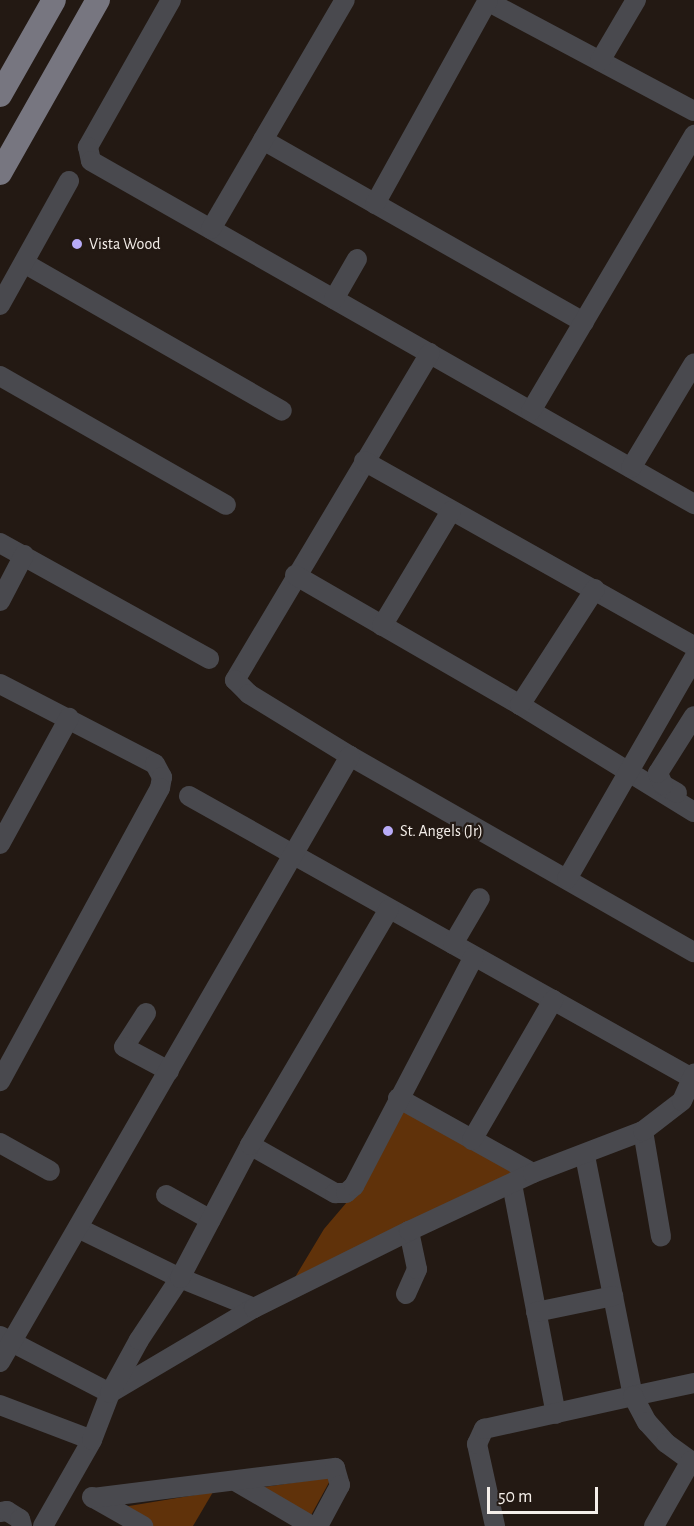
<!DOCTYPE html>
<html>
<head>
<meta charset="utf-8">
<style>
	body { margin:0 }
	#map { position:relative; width:694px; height:1526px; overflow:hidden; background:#231913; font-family:"Alegreya Sans",sans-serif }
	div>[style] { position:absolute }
	.green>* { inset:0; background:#60320a }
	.minor>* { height:20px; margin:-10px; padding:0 10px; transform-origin:10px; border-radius:10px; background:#49494e }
	.major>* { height:24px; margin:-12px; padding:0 12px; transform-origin:12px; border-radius:12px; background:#777680 }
	.dots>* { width:16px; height:16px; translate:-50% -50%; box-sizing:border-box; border:3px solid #231913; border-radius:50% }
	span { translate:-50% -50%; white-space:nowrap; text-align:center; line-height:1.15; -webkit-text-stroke:4.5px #231913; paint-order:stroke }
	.poi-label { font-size:16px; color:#f5efea }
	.left { translate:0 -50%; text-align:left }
	.scale { position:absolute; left:487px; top:1487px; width:111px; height:27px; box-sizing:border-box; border:3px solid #f5efea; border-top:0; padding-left:8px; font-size:18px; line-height:21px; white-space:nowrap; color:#f5efea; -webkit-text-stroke:4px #231913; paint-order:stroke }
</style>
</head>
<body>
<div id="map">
	<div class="green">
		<div style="clip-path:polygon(400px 1103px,524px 1173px,294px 1279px,324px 1229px,347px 1202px)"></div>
		<div style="clip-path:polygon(332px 1477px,309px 1519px,250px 1489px)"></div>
		<div style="clip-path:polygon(213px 1492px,193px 1526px,150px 1526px,117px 1508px)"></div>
	</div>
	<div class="minor">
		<div style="left:171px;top:0;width:169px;rotate:119.5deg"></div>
		<div style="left:88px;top:147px;width:14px;rotate:78deg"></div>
		<div style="left:91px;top:161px;width:694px;rotate:29.63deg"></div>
		<div style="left:487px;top:1px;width:234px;rotate:28deg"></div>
		<div style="left:600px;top:61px;width:71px;rotate:-59.5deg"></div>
		<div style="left:263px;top:140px;width:369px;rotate:29.6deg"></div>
		<div style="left:375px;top:204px;width:233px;rotate:-61deg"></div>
		<div style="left:211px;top:229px;width:265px;rotate:-59.7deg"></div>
		<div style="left:24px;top:263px;width:297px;rotate:29.8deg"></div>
		<div style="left:334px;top:299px;width:46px;rotate:-60.1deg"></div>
		<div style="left:0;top:305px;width:142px;rotate:-60.9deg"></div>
		<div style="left:430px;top:353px;width:381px;rotate:120.8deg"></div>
		<div style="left:235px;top:680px;width:20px;rotate:45deg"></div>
		<div style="left:249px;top:694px;width:119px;rotate:31.5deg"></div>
		<div style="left:350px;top:756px;width:396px;rotate:29.7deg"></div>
		<div style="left:0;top:376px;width:260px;rotate:29.7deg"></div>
		<div style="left:531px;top:411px;width:321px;rotate:-59.4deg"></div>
		<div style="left:364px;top:461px;width:378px;rotate:29.3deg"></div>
		<div style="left:631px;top:468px;width:122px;rotate:-59deg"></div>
		<div style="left:0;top:543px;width:239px;rotate:29deg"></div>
		<div style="left:295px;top:575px;width:260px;rotate:30deg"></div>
		<div style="left:520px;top:705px;width:204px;rotate:31.6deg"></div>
		<div style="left:0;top:601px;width:52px;rotate:-62.4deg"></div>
		<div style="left:382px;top:626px;width:134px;rotate:-59deg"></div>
		<div style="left:0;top:684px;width:174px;rotate:27.3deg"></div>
		<div style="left:155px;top:764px;width:15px;rotate:62deg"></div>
		<div style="left:162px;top:777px;width:11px;rotate:100deg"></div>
		<div style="left:160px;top:788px;width:334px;rotate:118.6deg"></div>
		<div style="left:520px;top:705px;width:138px;rotate:-57.1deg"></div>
		<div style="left:677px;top:793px;width:16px;rotate:-150deg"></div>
		<div style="left:663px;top:785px;width:13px;rotate:-113deg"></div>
		<div style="left:658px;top:773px;width:67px;rotate:-57.7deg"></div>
		<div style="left:189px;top:796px;width:577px;rotate:29.28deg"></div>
		<div style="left:0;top:844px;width:144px;rotate:-61.3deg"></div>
		<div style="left:567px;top:879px;width:255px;rotate:-60.1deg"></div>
		<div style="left:453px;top:944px;width:53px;rotate:-59.6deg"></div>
		<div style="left:146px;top:1013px;width:40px;rotate:122.9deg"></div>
		<div style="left:124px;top:1047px;width:51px;rotate:28.1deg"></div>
		<div style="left:398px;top:1098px;width:154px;rotate:29.1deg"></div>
		<div style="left:643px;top:1131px;width:107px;rotate:80.3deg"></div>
		<div style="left:472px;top:1140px;width:162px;rotate:-59.9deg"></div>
		<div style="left:0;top:1143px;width:57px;rotate:29.2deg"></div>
		<div style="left:250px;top:1145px;width:98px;rotate:29.5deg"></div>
		<div style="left:335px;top:1193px;width:11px"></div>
		<div style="left:346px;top:1193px;width:11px;rotate:-41deg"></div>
		<div style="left:354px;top:1186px;width:259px;rotate:-62.4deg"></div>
		<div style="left:585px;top:1156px;width:245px;rotate:78.7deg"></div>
		<div style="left:633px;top:1396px;width:62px;rotate:-12deg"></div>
		<div style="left:512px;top:1184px;width:234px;rotate:79.2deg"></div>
		<div style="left:166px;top:1195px;width:51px;rotate:29.1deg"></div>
		<div style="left:78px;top:1228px;width:114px;rotate:26.1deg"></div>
		<div style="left:180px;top:1278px;width:80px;rotate:22.1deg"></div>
		<div style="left:406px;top:1294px;width:27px;rotate:-66deg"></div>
		<div style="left:417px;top:1269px;width:39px;rotate:-102deg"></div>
		<div style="left:536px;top:1312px;width:79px;rotate:-11.7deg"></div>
		<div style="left:0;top:1336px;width:124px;rotate:27.4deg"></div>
		<div style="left:0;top:1362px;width:700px;rotate:-59.99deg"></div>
		<div style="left:110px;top:1393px;width:167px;rotate:-30.6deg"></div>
		<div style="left:254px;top:1308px;width:173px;rotate:-26.4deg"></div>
		<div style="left:409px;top:1231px;width:137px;rotate:-25.1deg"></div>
		<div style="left:533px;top:1173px;width:118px;rotate:-20.9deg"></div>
		<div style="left:643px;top:1131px;width:49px;rotate:-37.6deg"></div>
		<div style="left:682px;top:1101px;width:30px;rotate:-66deg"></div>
		<div style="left:0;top:1405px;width:98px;rotate:20.8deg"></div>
		<div style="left:237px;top:1482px;width:87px;rotate:30.4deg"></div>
		<div style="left:92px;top:1497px;width:59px;rotate:29.6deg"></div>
		<div style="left:93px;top:1498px;width:244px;rotate:-7.1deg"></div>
		<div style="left:335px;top:1468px;width:18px;rotate:74deg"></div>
		<div style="left:340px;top:1485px;width:47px;rotate:118.2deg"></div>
		<div style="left:0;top:1512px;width:7px;rotate:-8deg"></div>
		<div style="left:7px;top:1511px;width:15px;rotate:32deg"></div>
		<div style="left:20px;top:1519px;width:7px;rotate:74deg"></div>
		<div style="left:43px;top:1526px;width:99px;rotate:-60.3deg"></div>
		<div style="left:92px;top:1440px;width:50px;rotate:-69deg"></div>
		<div style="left:110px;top:1393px;width:60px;rotate:-61.3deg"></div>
		<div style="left:139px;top:1340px;width:74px;rotate:-56.5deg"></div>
		<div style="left:180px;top:1278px;width:150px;rotate:-62.2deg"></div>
		<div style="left:250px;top:1145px;width:274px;rotate:-59.5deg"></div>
		<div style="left:495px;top:1526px;width:84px;rotate:-102.4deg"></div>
		<div style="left:477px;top:1444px;width:17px;rotate:-65deg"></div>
		<div style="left:484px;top:1429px;width:153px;rotate:-12.5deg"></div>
		<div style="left:633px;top:1396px;width:30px;rotate:62deg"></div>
		<div style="left:647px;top:1422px;width:28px;rotate:48deg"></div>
		<div style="left:666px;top:1443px;width:34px;rotate:36deg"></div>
		<div style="left:654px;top:1526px;width:75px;rotate:-60.4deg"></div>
	</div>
	<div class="major">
		<div style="left:0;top:95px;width:109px;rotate:-60.4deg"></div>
		<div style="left:0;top:173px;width:199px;rotate:-60.5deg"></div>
	</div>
	<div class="dots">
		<div style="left:77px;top:244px;background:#b8abf7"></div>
		<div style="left:388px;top:831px;background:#b8abf7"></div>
	</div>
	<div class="poi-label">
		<span class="left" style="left:89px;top:244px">Vista Wood</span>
		<span class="left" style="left:400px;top:831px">St. Angels (Jr)</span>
	</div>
	<div class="scale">50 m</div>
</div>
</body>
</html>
